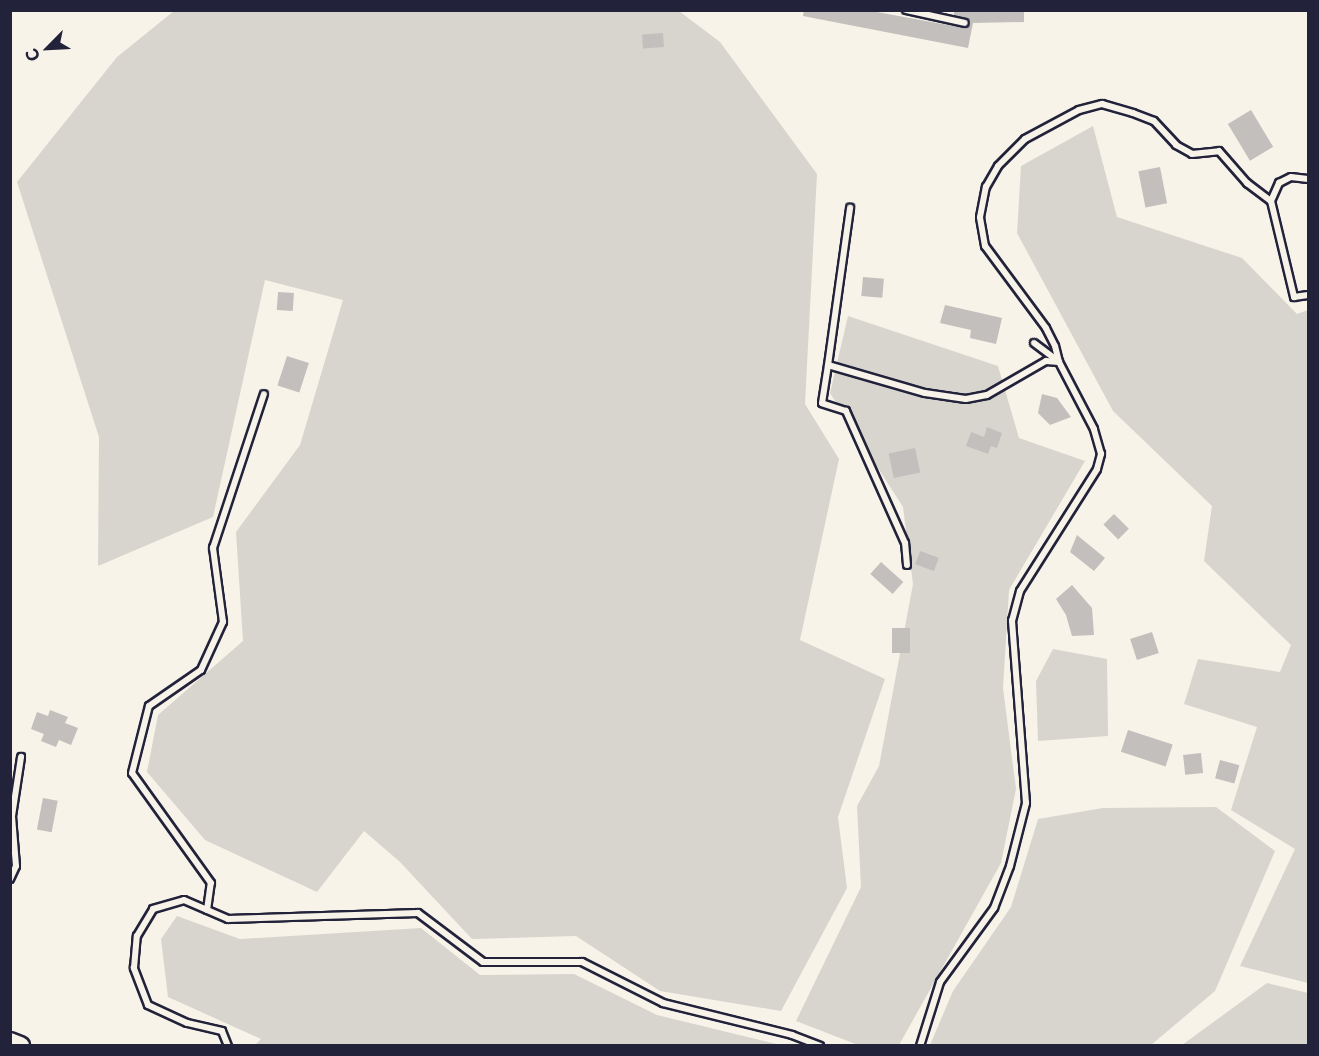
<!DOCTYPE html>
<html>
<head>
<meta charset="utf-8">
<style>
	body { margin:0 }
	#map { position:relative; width:1319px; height:1056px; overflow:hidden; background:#f7f3e8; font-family:"Playpen Sans",sans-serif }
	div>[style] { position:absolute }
	.green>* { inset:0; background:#d8d5cf }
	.building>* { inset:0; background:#c2bfbd; transform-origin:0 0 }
	.roads { filter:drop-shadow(2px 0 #22223b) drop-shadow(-2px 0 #22223b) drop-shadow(0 2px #22223b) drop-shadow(0 -2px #22223b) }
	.service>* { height:6px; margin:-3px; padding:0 3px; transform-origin:3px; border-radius:3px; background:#f7f3e8 }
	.primary>* { height:18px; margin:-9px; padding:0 9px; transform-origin:9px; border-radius:9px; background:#f7f3e8 }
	span { translate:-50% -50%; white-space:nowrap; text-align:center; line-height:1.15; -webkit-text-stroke:5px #f7f3e8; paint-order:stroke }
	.frame { position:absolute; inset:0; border:12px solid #22223b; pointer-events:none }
	.north { position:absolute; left:18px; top:18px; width:60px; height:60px; -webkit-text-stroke:4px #f7f3e8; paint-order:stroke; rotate:246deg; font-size:16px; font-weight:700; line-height:24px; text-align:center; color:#22223b }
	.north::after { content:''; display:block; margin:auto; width:21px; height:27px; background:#22223b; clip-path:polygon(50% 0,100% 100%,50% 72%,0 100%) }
</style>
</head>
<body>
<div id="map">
	<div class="green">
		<div style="clip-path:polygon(174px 11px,679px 11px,720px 42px,817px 174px,805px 404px,839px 459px,800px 640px,885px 679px,838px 817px,847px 888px,781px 1011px,660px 991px,576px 936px,472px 939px,400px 862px,364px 831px,317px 892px,205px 840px,147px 772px,158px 715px,243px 641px,236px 532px,300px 445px,343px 300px,265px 280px,213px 517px,98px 566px,99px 437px,17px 182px,117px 57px)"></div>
		<div style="clip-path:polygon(1093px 126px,1117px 217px,1242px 258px,1297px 314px,1308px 310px,1308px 983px,1240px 966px,1295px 849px,1231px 810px,1257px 727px,1184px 704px,1198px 659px,1280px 672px,1291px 645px,1204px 561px,1212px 506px,1113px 411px,1017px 233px,1021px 166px)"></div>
		<div style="clip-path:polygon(848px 316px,998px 366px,1019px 438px,1085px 461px,1009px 590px,1003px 688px,1016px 789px,1001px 863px,899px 1045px,858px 1045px,796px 1021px,861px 887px,857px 806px,879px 766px,913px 584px,903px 507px,830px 393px)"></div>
		<div style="clip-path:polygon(1053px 649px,1107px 659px,1108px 736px,1038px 741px,1036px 681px)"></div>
		<div style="clip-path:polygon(1216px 807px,1275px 851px,1215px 991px,1151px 1045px,930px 1045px,953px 991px,1011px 907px,1038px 819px,1103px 808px)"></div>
		<div style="clip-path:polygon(177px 916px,240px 939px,421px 928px,480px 975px,574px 974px,657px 1015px,781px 1045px,255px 1045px,261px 1039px,168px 997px,161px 939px)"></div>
		<div style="clip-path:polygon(1267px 983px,1308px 993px,1308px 1045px,1182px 1045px)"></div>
	</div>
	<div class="building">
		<div style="clip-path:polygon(804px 10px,866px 10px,964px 28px,969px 26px,970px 21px,954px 15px,954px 10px,1024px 10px,1024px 22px,973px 23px,968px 48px,803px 16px)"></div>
		<div style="left:663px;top:33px;width:14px;height:21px;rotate:86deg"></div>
		<div style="left:1251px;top:110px;width:43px;height:27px;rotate:59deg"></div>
		<div style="left:1160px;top:167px;width:37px;height:22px;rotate:79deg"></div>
		<div style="left:863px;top:277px;width:21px;height:19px;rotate:5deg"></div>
		<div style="left:278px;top:292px;width:16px;height:18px;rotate:4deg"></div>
		<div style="clip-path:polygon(945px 305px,1002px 318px,996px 344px,970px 338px,971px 330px,940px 323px)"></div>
		<div style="left:287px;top:356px;width:23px;height:31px;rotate:18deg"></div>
		<div style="clip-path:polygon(1042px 394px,1057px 398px,1071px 417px,1050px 425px,1038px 413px)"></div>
		<div style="clip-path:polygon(987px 427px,1002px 433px,997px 448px,991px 446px,988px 454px,966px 446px,971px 432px,984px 437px)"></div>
		<div style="left:915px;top:448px;width:25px;height:27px;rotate:78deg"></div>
		<div style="left:1114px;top:514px;width:21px;height:15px;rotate:45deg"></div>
		<div style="clip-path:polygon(1077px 535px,1105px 558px,1094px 571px,1070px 552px)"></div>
		<div style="left:920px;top:551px;width:20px;height:14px;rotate:20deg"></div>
		<div style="left:881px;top:562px;width:30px;height:16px;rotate:42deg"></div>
		<div style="clip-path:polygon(1072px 585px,1092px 608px,1094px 635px,1072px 636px,1066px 615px,1056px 599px)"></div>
		<div style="left:892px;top:628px;width:18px;height:25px"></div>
		<div style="left:1152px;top:632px;width:22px;height:23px;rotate:72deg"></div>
		<div style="clip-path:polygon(50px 710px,68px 717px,65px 723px,78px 728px,71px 745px,59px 740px,56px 747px,41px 741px,44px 734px,31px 729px,37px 712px,48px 716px)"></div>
		<div style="left:1128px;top:730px;width:47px;height:23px;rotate:18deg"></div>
		<div style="left:1201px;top:753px;width:20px;height:18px;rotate:84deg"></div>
		<div style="left:1220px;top:760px;width:20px;height:19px;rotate:15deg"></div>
		<div style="left:43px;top:798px;width:15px;height:32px;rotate:11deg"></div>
	</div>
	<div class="roads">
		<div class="service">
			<div style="left:906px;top:10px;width:60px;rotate:12.4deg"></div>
			<div style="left:1271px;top:201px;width:20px;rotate:-66deg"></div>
			<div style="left:1279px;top:183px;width:13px;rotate:-27deg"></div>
			<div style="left:1291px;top:177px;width:17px;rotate:7deg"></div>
			<div style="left:1034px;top:343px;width:31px;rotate:37deg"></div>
			<div style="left:828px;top:365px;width:159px;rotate:-82deg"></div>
			<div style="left:907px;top:565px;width:22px;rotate:-95deg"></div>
			<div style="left:905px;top:543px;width:145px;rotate:-114.1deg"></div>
			<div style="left:846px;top:411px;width:25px;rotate:-162deg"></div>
			<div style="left:822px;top:403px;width:38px;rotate:-81deg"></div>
			<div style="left:828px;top:365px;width:101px;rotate:16.1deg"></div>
			<div style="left:925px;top:393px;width:41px;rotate:8.3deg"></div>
			<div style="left:966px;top:399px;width:21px;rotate:-11deg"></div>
			<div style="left:987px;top:395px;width:68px;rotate:-30deg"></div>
			<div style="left:1046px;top:361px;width:13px;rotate:4deg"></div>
			<div style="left:10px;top:879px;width:14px;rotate:-65deg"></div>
			<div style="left:16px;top:866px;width:50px;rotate:-94.6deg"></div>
			<div style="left:12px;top:816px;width:60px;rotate:-81.3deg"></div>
			<div style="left:207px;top:910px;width:27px;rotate:-82deg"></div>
			<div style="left:211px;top:883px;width:135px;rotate:-125.7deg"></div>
			<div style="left:132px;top:773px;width:69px;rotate:-75.8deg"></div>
			<div style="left:149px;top:706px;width:63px;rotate:-34.7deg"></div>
			<div style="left:201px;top:670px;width:53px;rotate:-65.4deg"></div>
			<div style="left:223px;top:622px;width:75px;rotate:-97.7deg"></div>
			<div style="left:213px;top:548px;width:162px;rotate:-71.7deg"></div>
			<div style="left:228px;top:1046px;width:16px;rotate:-112deg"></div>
			<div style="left:222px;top:1031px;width:36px;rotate:-167deg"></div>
			<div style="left:187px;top:1023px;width:43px;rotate:-155.2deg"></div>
			<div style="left:148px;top:1005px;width:40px;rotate:-111deg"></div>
			<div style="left:134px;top:968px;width:32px;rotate:-85deg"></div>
			<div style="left:137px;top:936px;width:31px;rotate:-59deg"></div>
			<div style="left:153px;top:909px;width:32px;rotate:-16deg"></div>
			<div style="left:184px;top:900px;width:48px;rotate:23.4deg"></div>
			<div style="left:228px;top:919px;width:190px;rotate:-1.8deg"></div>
			<div style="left:418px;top:913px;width:81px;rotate:37deg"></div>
			<div style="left:483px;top:962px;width:99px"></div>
			<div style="left:582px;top:962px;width:91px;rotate:26.8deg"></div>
			<div style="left:663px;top:1003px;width:133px;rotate:13.9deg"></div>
			<div style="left:792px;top:1035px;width:30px;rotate:21deg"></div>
			<div style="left:920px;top:1046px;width:67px;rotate:-72.6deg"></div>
			<div style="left:940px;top:982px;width:92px;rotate:-53.9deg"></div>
			<div style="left:994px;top:908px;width:45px;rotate:-69.1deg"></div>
			<div style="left:1010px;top:866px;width:65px;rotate:-75.7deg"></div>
			<div style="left:1026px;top:803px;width:183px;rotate:-94.4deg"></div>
			<div style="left:1012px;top:621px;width:31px;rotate:-75deg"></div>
			<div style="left:1020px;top:591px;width:144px;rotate:-57.7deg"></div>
			<div style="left:1097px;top:469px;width:16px;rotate:-75deg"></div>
			<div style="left:1101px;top:454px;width:26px;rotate:-106deg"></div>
			<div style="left:1094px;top:429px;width:76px;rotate:-117.6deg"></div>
			<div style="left:1059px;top:362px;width:16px;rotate:-104deg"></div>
			<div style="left:1055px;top:346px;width:20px;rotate:-117deg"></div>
			<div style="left:1046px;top:328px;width:102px;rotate:-126.6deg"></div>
			<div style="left:985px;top:246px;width:29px;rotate:-100deg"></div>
			<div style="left:980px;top:217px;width:31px;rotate:-79deg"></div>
			<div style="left:986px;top:187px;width:24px;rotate:-60deg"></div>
			<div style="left:998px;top:166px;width:38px;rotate:-45deg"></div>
			<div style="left:1025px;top:139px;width:61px;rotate:-28.2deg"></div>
			<div style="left:1079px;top:110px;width:24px;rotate:-15deg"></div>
			<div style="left:1102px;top:104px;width:32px;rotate:16deg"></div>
			<div style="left:1133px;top:113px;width:22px;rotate:21deg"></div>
			<div style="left:1154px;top:121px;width:33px;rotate:47deg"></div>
			<div style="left:1176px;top:145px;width:18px;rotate:29deg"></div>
			<div style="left:1192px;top:154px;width:27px;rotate:-6deg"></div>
			<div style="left:1219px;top:151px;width:43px;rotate:48.8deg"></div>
			<div style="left:1247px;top:183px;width:30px;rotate:37deg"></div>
			<div style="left:1271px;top:201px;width:99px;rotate:76.5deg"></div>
			<div style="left:1294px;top:297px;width:14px;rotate:-8deg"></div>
		</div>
		<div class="primary">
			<div style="left:10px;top:1042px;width:11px;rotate:22deg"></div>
		</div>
	</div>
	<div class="frame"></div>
	<div class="north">С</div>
</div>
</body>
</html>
